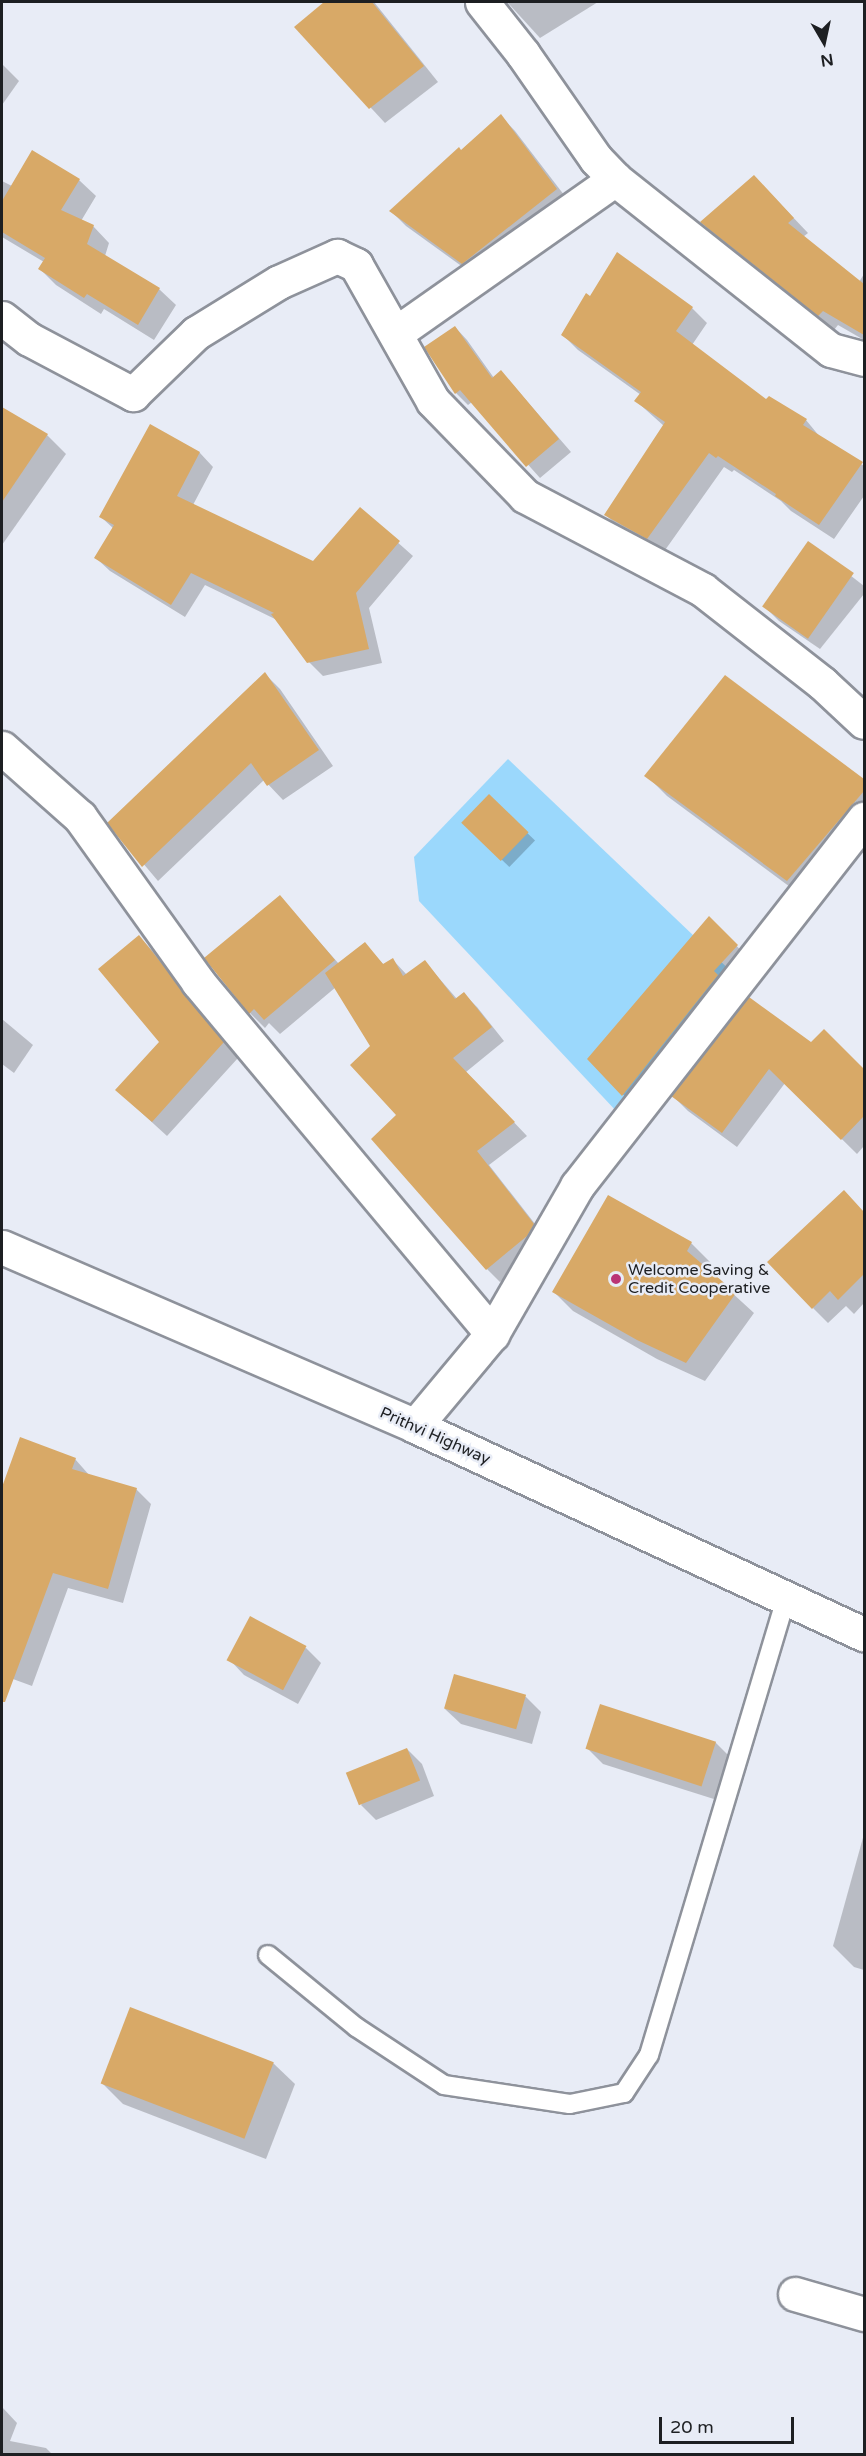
<!DOCTYPE html>
<html>
<head>
<meta charset="utf-8">
<style>
	body { margin:0 }
	#map { position:relative; width:866px; height:2456px; overflow:hidden; background:#e8ecf6; font-family:"Varela Round",sans-serif }
	div>[style] { position:absolute }
	.water>* { inset:0; background:#9bd8fc }
	.shadow>* { inset:0; background:#0003; transform-origin:0 0 }
	.building>* { inset:0; background:#d8a967; transform-origin:0 0 }
	.roads { filter:drop-shadow(2px 0 #8e929b) drop-shadow(-2px 0 #8e929b) drop-shadow(0 2px #8e929b) drop-shadow(0 -2px #8e929b) }
	.lane>* { height:18px; margin:-9px; padding:0 9px; transform-origin:9px; border-radius:9px; background:#fff }
	.street>* { height:33px; margin:-16.5px; padding:0 16.5px; transform-origin:16.5px; border-radius:16.5px; background:#fff }
	.highway>* { height:33px; margin:-16.5px; padding:0 16.5px; transform-origin:16.5px; border-radius:16.5px; background:#fff }
	.dots>* { width:16px; height:16px; translate:-50% -50%; box-sizing:border-box; border:3px solid #e8ecf6; border-radius:50% }
	span { translate:-50% -50%; white-space:nowrap; text-align:center; line-height:1.15; -webkit-text-stroke:5px #e8ecf6; paint-order:stroke }
	.poi-label { font-size:16px; color:#1d1f22 }
	.left { translate:0 -50%; text-align:left }
	.street-label { font-size:16px; color:#1d1f22 }
	.frame { position:absolute; inset:0; border:3px solid #1d1f22; pointer-events:none }
	.north { position:absolute; left:794px; top:12px; width:60px; height:60px; -webkit-text-stroke:4px #e8ecf6; paint-order:stroke; rotate:171deg; font-size:16px; font-weight:700; line-height:24px; text-align:center; color:#1d1f22 }
	.north::after { content:''; display:block; margin:auto; width:21px; height:27px; background:#1d1f22; clip-path:polygon(50% 0,100% 100%,50% 72%,0 100%) }
	.scale { position:absolute; left:659px; top:2417px; width:135px; height:27px; box-sizing:border-box; border:3px solid #1d1f22; border-top:0; padding-left:8px; font-size:18px; line-height:21px; white-space:nowrap; color:#1d1f22; -webkit-text-stroke:4px #e8ecf6; paint-order:stroke }
</style>
</head>
<body>
<div id="map">
	<div class="water">
		<div style="clip-path:polygon(508px 759px,736px 976px,618px 1113px,419px 901px,414px 857px)"></div>
	</div>
	<div class="shadow">
		<div style="clip-path:polygon(327px 2px,374px 2px,438px 82px,385px 123px,296px 27px)"></div>
		<div style="clip-path:polygon(507px 2px,598px 2px,540px 38px)"></div>
		<div style="clip-path:polygon(2px 64px,19px 81px,2px 105px)"></div>
		<div style="clip-path:polygon(501px 116px,515px 131px,571px 204px,478px 278px,406px 226px,391px 211px)"></div>
		<div style="clip-path:polygon(33px 152px,79px 180px,96px 196px,81px 221px,93px 226px,109px 243px,105px 256px,159px 289px,176px 305px,154px 340px,104px 309px,101px 314px,56px 285px,40px 269px,44px 262px,2px 237px,2px 181px,12px 186px)"></div>
		<div style="clip-path:polygon(769px 192px,808px 233px,803px 237px,859px 282px,864px 274px,864px 340px,838px 325px,834px 330px,716px 237px,702px 222px)"></div>
		<div style="clip-path:polygon(692px 308px,707px 323px,692px 345px,767px 401px,770px 398px,806px 420px,820px 437px,864px 466px,864px 496px,834px 539px,791px 511px,781px 501px,734px 470px,732px 472px,724px 467px,663px 553px,621px 530px,606px 515px,664px 426px,636px 401px,641px 395px,578px 350px,563px 335px)"></div>
		<div style="clip-path:polygon(455px 327px,467px 340px,494px 378px,513px 385px,571px 452px,540px 478px,472px 402px,468px 405px,456px 393px)"></div>
		<div style="clip-path:polygon(2px 408px,47px 435px,66px 454px,2px 545px)"></div>
		<div style="clip-path:polygon(151px 426px,200px 453px,213px 467px,193px 505px,314px 563px,360px 509px,413px 556px,369px 608px,382px 663px,323px 676px,309px 662px,277px 620px,205px 585px,185px 617px,110px 571px,96px 558px,114px 529px,101px 517px)"></div>
		<div style="clip-path:polygon(809px 543px,864px 586px,864px 594px,820px 649px,779px 621px,764px 606px)"></div>
		<div style="clip-path:polygon(265px 674px,280px 689px,333px 766px,283px 800px,264px 780px,158px 881px,109px 823px)"></div>
		<div style="clip-path:polygon(725px 677px,864px 781px,864px 836px,809px 901px,667px 796px,646px 775px)"></div>
		<div style="left:489px;top:796px;width:64px;height:37px;rotate:44deg"></div>
		<div style="clip-path:polygon(280px 897px,339px 964px,365px 944px,384px 965px,393px 960px,407px 975px,425px 962px,457px 999px,464px 994px,477px 1007px,504px 1041px,466px 1072px,527px 1136px,489px 1165px,546px 1238px,540px 1249px,500px 1282px,487px 1269px,399px 1115px,372px 1046px,336px 987px,280px 1034px,269px 1023px,265px 1028px,250px 1013px,206px 958px)"></div>
		<div style="clip-path:polygon(709px 919px,751px 960px,637px 1109px,589px 1059px)"></div>
		<div style="clip-path:polygon(139px 937px,154px 952px,238px 1058px,167px 1136px,132px 1104px,161px 1042px)"></div>
		<div style="clip-path:polygon(2px 1019px,33px 1045px,14px 1073px,2px 1064px)"></div>
		<div style="clip-path:polygon(824px 1031px,864px 1071px,864px 1146px,857px 1154px,785px 1083px,737px 1147px,688px 1111px,673px 1096px,811px 1044px)"></div>
		<div style="clip-path:polygon(844px 1192px,864px 1213px,864px 1303px,854px 1314px,846px 1306px,828px 1323px,813px 1308px)"></div>
		<div style="clip-path:polygon(691px 1243px,710px 1262px,706px 1269px,754px 1313px,705px 1381px,657px 1359px,573px 1311px,554px 1292px)"></div>
		<div style="clip-path:polygon(21px 1439px,75px 1459px,90px 1476px,136px 1489px,151px 1504px,123px 1603px,68px 1588px,32px 1686px,2px 1675px,2px 1492px)"></div>
		<div style="clip-path:polygon(306px 1648px,321px 1663px,298px 1704px,244px 1675px,229px 1659px)"></div>
		<div style="clip-path:polygon(455px 1676px,526px 1697px,541px 1712px,532px 1744px,461px 1724px,445px 1709px)"></div>
		<div style="clip-path:polygon(715px 1742px,730px 1757px,717px 1800px,603px 1764px,588px 1749px)"></div>
		<div style="clip-path:polygon(407px 1749px,422px 1764px,434px 1796px,376px 1820px,361px 1805px)"></div>
		<div style="clip-path:polygon(864px 1834px,864px 1970px,854px 1967px,833px 1946px)"></div>
		<div style="clip-path:polygon(131px 2009px,273px 2063px,295px 2084px,266px 2159px,123px 2104px,102px 2083px)"></div>
		<div style="clip-path:polygon(2px 2407px,17px 2423px,10px 2441px,46px 2448px,52px 2454px,2px 2454px)"></div>
	</div>
	<div class="building">
		<div style="clip-path:polygon(324px 2px,372px 2px,424px 66px,369px 109px,294px 27px)"></div>
		<div style="clip-path:polygon(501px 114px,557px 189px,462px 264px,389px 211px,459px 147px,461px 150px)"></div>
		<div style="clip-path:polygon(32px 150px,80px 179px,61px 210px,94px 225px,87px 244px,160px 288px,138px 325px,87px 294px,84px 298px,38px 269px,45px 258px,2px 232px,2px 201px)"></div>
		<div style="clip-path:polygon(754px 175px,794px 218px,788px 223px,864px 284px,864px 335px,823px 311px,818px 316px,700px 222px)"></div>
		<div style="clip-path:polygon(617px 252px,693px 307px,676px 331px,766px 399px,769px 396px,807px 419px,803px 425px,863px 462px,819px 525px,775px 496px,776px 494px,718px 456px,716px 458px,709px 453px,647px 539px,604px 515px,665px 422px,634px 401px,641px 392px,561px 335px,586px 293px,590px 296px)"></div>
		<div style="clip-path:polygon(455px 326px,492px 378px,501px 370px,559px 439px,526px 467px,460px 390px,455px 394px,424px 347px)"></div>
		<div style="clip-path:polygon(2px 407px,48px 434px,2px 502px)"></div>
		<div style="clip-path:polygon(150px 424px,200px 452px,177px 496px,313px 561px,360px 507px,400px 541px,356px 593px,369px 649px,307px 663px,271px 614px,274px 613px,191px 573px,171px 605px,94px 558px,114px 525px,99px 517px)"></div>
		<div style="left:808px;top:541px;width:56px;height:80px;rotate:35deg"></div>
		<div style="clip-path:polygon(265px 672px,319px 750px,267px 786px,251px 763px,142px 867px,107px 823px)"></div>
		<div style="clip-path:polygon(725px 675px,864px 779px,864px 791px,787px 881px,644px 776px)"></div>
		<div style="left:489px;top:794px;width:55px;height:40px;rotate:44deg"></div>
		<div style="clip-path:polygon(280px 895px,335px 960px,264px 1020px,254px 1009px,249px 1014px,204px 958px)"></div>
		<div style="clip-path:polygon(709px 916px,738px 945px,714px 971px,718px 975px,622px 1096px,587px 1059px)"></div>
		<div style="clip-path:polygon(139px 935px,224px 1042px,152px 1122px,115px 1090px,159px 1042px,98px 969px)"></div>
		<div style="clip-path:polygon(365px 942px,383px 964px,393px 958px,403px 976px,425px 960px,455px 999px,464px 992px,492px 1027px,453px 1058px,515px 1122px,477px 1151px,534px 1224px,527px 1236px,486px 1270px,371px 1139px,396px 1115px,350px 1065px,370px 1046px,325px 973px)"></div>
		<div style="clip-path:polygon(749px 997px,811px 1042px,824px 1029px,864px 1069px,864px 1116px,841px 1140px,769px 1069px,722px 1133px,671px 1096px)"></div>
		<div style="clip-path:polygon(844px 1190px,864px 1212px,864px 1274px,838px 1300px,830px 1291px,812px 1309px,767px 1262px)"></div>
		<div style="clip-path:polygon(608px 1195px,692px 1242px,687px 1251px,736px 1293px,686px 1363px,637px 1340px,552px 1292px)"></div>
		<div style="clip-path:polygon(20px 1437px,76px 1458px,72px 1469px,137px 1488px,108px 1589px,53px 1573px,5px 1702px,2px 1702px,2px 1487px)"></div>
		<div style="left:250px;top:1616px;width:64px;height:50px;rotate:28deg"></div>
		<div style="left:454px;top:1674px;width:75px;height:36px;rotate:16deg"></div>
		<div style="left:600px;top:1704px;width:122px;height:47px;rotate:18deg"></div>
		<div style="left:407px;top:1748px;width:35px;height:66px;rotate:68deg"></div>
		<div style="left:130px;top:2007px;width:154px;height:82px;rotate:21deg"></div>
	</div>
	<div class="roads">
		<div class="lane">
			<div style="left:268px;top:1955px;width:114px;rotate:39.3deg"></div>
			<div style="left:356px;top:2027px;width:105px;rotate:33.4deg"></div>
			<div style="left:444px;top:2085px;width:127px;rotate:8.6deg"></div>
			<div style="left:570px;top:2104px;width:55px;rotate:-11.5deg"></div>
			<div style="left:624px;top:2093px;width:45px;rotate:-56.7deg"></div>
			<div style="left:649px;top:2055px;width:477px;rotate:-73.3deg"></div>
		</div>
		<div class="street">
			<div style="left:482px;top:2px;width:66px;rotate:51.7deg"></div>
			<div style="left:523px;top:54px;width:128px;rotate:55.2deg"></div>
			<div style="left:596px;top:159px;width:28px;rotate:46deg"></div>
			<div style="left:615px;top:179px;width:275px;rotate:38.4deg"></div>
			<div style="left:831px;top:350px;width:34px;rotate:15deg"></div>
			<div style="left:2px;top:318px;width:34px;rotate:38deg"></div>
			<div style="left:29px;top:339px;width:118px;rotate:27.9deg"></div>
			<div style="left:133px;top:394px;width:88px;rotate:-44.1deg"></div>
			<div style="left:196px;top:333px;width:97px;rotate:-31.6deg"></div>
			<div style="left:279px;top:282px;width:64px;rotate:-24.1deg"></div>
			<div style="left:337px;top:256px;width:21px;rotate:25deg"></div>
			<div style="left:356px;top:265px;width:156px;rotate:60.5deg"></div>
			<div style="left:433px;top:401px;width:132px;rotate:45.9deg"></div>
			<div style="left:525px;top:496px;width:201px;rotate:27.8deg"></div>
			<div style="left:703px;top:590px;width:151px;rotate:38deg"></div>
			<div style="left:822px;top:683px;width:57px;rotate:42.9deg"></div>
			<div style="left:396px;top:333px;width:268px;rotate:-35.1deg"></div>
			<div style="left:2px;top:748px;width:104px;rotate:41.5deg"></div>
			<div style="left:80px;top:817px;width:203px;rotate:54.4deg"></div>
			<div style="left:198px;top:982px;width:459px;rotate:50.1deg"></div>
			<div style="left:415px;top:1426px;width:120px;rotate:-50.1deg"></div>
			<div style="left:492px;top:1334px;width:171px;rotate:-60.1deg"></div>
			<div style="left:577px;top:1186px;width:466px;rotate:-52deg"></div>
			<div style="left:795px;top:2294px;width:72px;rotate:16.2deg"></div>
		</div>
		<div class="highway">
			<div style="left:2px;top:1247px;width:450px;rotate:23.4deg"></div>
			<div style="left:415px;top:1426px;width:495px;rotate:24.9deg"></div>
		</div>
	</div>
	<div class="dots">
		<div style="left:616px;top:1279px;background:#ba3475"></div>
	</div>
	<div class="poi-label">
		<span class="left" style="left:628px;top:1279px">Welcome Saving &amp;<br>Credit Cooperative</span>
	</div>
	<div class="street-label">
		<span style="left:435px;top:1436px;rotate:24deg">Prithvi Highway</span>
	</div>
	<div class="frame"></div>
	<div class="north">N</div>
	<div class="scale">20 m</div>
</div>
</body>
</html>
